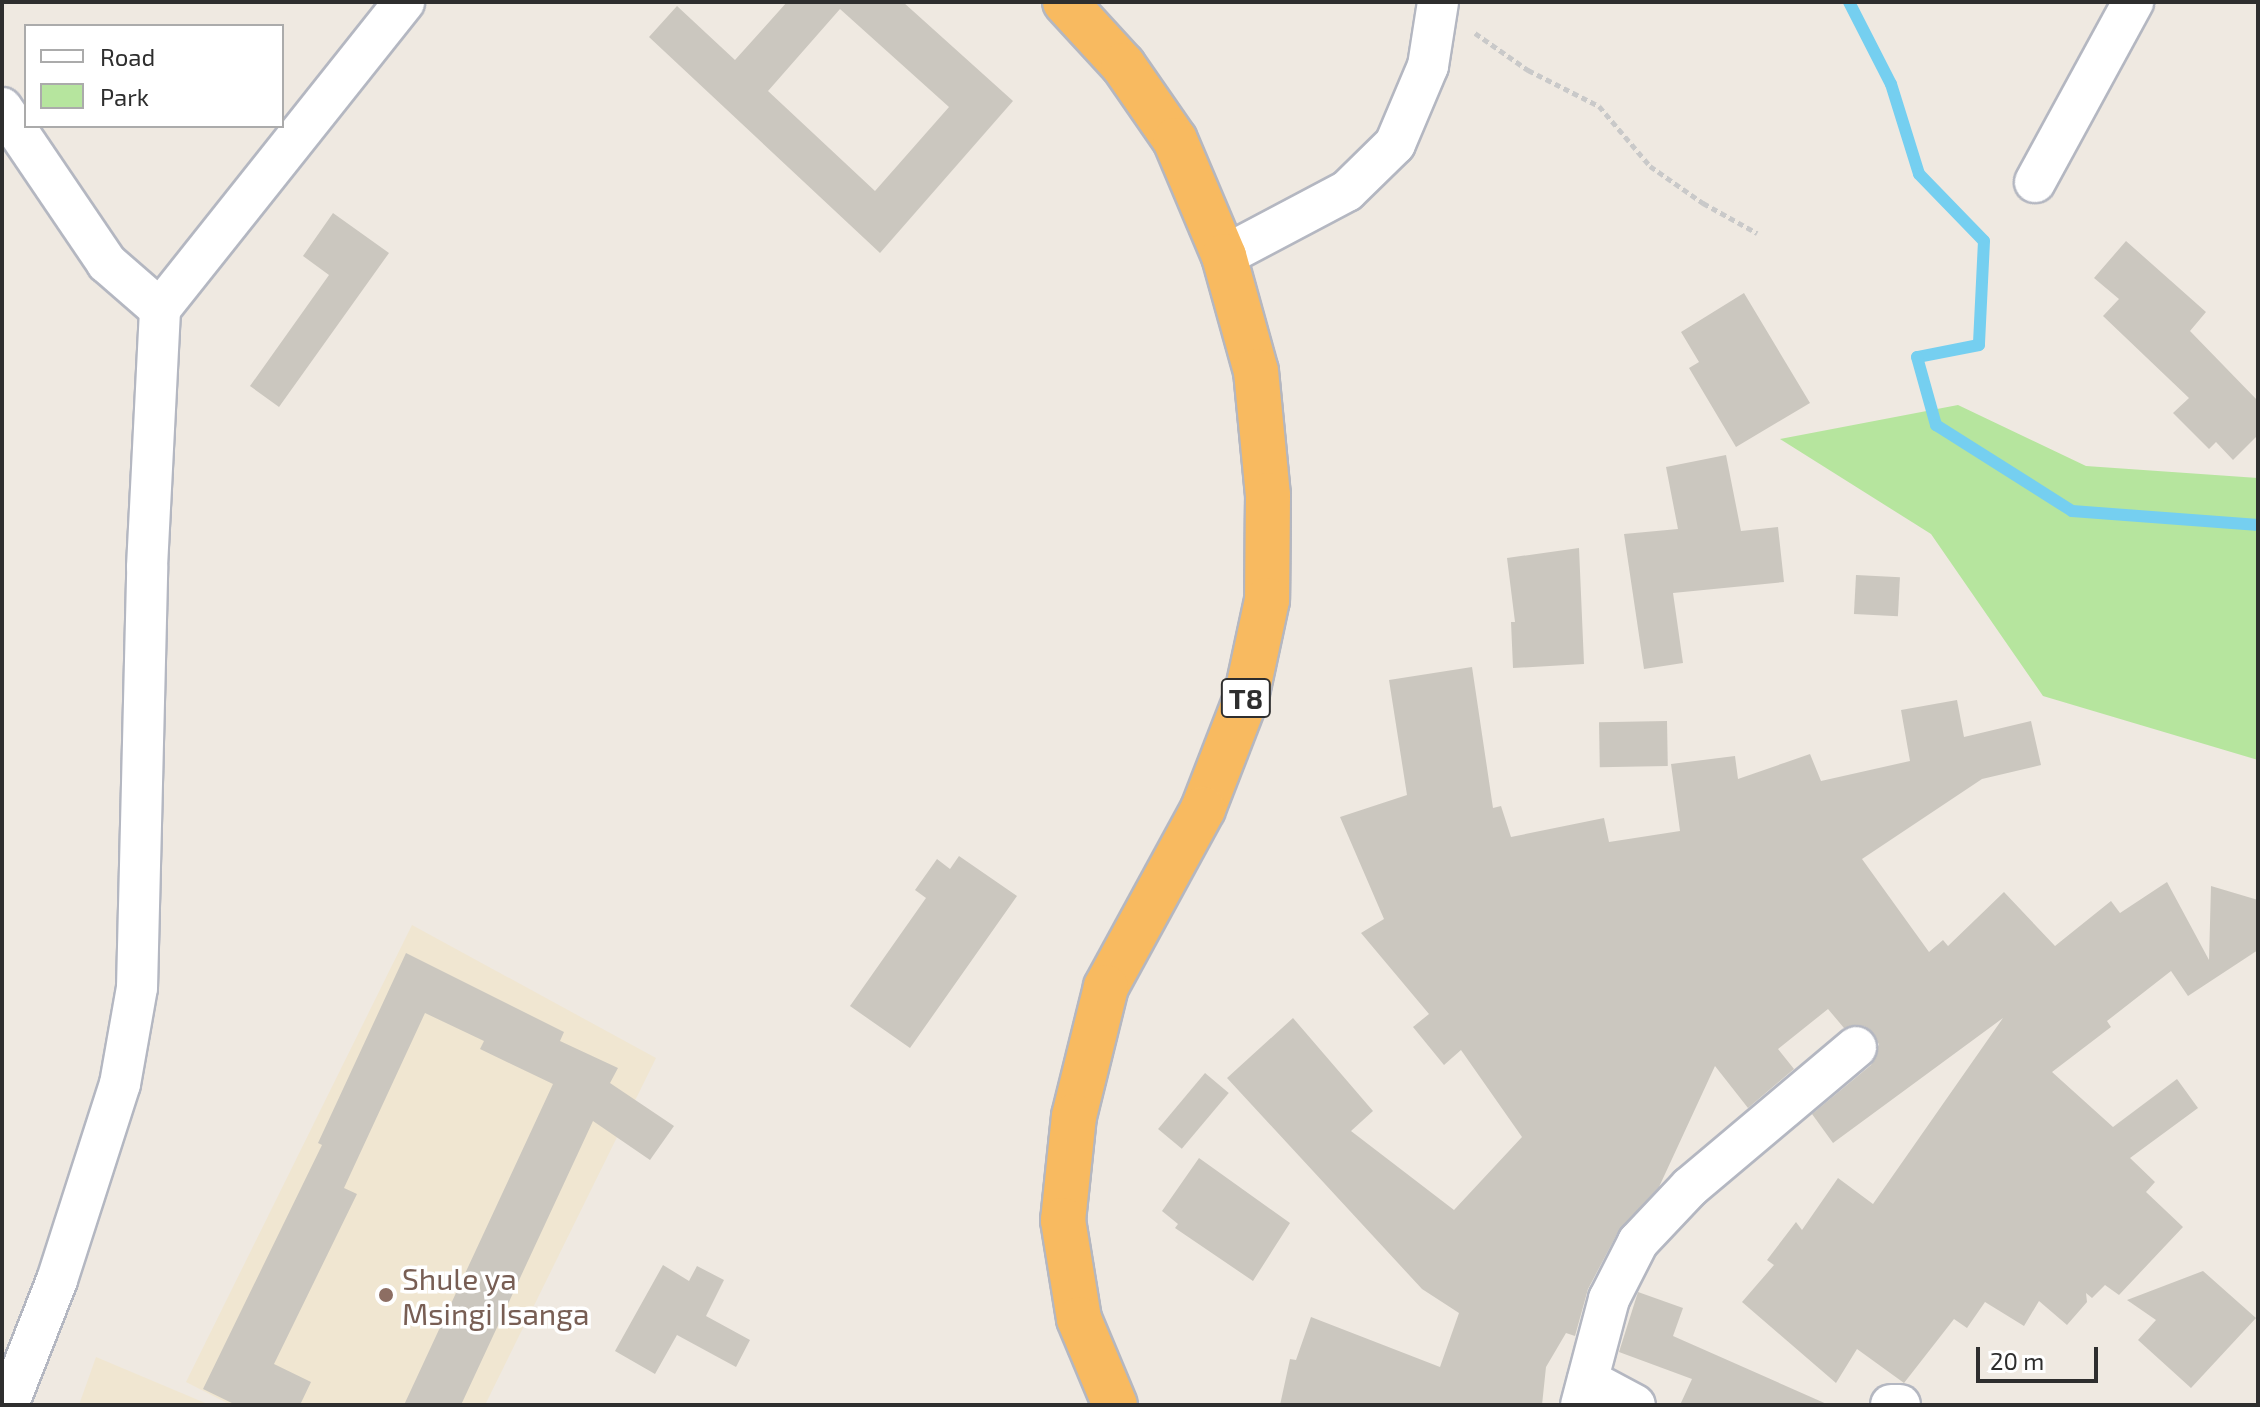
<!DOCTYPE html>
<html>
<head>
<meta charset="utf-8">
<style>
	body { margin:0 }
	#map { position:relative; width:2260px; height:1407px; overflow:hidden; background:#efe9e1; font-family:"Exo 2",sans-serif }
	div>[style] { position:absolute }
	.education>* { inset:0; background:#f0e6d1 }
	.green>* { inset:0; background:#b6e59e }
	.stream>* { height:12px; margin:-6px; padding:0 6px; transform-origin:6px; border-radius:6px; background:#75cff0 }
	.building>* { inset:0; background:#cbc7bf; transform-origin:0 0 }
	.path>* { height:5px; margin-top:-2.5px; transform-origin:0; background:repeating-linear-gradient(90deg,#c9c9c9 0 6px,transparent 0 10px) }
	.roads { filter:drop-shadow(2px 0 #b4b7c1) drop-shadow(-2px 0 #b4b7c1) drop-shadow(0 2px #b4b7c1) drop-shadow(0 -2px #b4b7c1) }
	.minor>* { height:40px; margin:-20px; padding:0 20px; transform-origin:20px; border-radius:20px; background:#fff }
	.trunk>* { height:44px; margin:-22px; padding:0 22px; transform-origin:22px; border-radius:22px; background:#f8ba60 }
	.dots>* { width:22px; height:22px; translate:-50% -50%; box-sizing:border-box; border:4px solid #fff; border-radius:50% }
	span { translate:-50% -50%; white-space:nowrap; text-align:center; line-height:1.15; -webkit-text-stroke:7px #fff; paint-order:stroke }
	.shield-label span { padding:2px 6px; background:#fff; border:2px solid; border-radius:6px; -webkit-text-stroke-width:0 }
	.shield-label { font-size:28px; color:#2e2e2e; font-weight:700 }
	.education-label { font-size:30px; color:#785e54 }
	.left { translate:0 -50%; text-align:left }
	.frame { position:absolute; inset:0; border:4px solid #2e2e2e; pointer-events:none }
	.legend { position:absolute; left:24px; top:24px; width:260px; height:104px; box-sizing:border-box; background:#fff; border:2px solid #ababab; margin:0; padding:10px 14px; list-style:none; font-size:24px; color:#2e2e2e }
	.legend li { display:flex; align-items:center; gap:16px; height:40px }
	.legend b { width:40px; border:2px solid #ababab }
	.scale { position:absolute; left:1976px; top:1347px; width:122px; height:36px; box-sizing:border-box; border:4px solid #2e2e2e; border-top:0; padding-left:10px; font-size:24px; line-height:28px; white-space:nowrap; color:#2e2e2e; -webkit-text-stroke:6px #fff; paint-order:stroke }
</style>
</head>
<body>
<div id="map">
	<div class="education">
		<div style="clip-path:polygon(412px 925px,656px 1058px,485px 1405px,231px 1405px,186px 1382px)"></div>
		<div style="clip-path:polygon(96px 1357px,210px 1405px,79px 1405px)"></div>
	</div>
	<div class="green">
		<div style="clip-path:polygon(1958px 405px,2086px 466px,2258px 478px,2258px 760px,2043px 696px,1931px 534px,1780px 439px)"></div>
	</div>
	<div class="stream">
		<div style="left:1849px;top:2px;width:92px;rotate:62.9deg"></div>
		<div style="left:1891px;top:84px;width:94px;rotate:72.7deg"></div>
		<div style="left:1919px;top:174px;width:93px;rotate:45.9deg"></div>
		<div style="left:1984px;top:241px;width:104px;rotate:92.8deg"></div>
		<div style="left:1979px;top:345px;width:63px;rotate:169deg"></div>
		<div style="left:1917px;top:357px;width:71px;rotate:74.4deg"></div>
		<div style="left:1936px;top:425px;width:161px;rotate:32.3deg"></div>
		<div style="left:2072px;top:511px;width:187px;rotate:4.3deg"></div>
	</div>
	<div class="building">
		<div style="clip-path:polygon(evenodd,787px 2px,903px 2px,1013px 101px,880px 253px,649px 37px,677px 6px,735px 60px,787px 2px,840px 9px,949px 107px,875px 191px,768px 91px,840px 9px)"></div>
		<div style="clip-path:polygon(333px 213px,389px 253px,279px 407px,250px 386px,329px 275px,303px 256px)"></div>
		<div style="clip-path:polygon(2126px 241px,2206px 312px,2190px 331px,2258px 401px,2258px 435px,2233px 460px,2216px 442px,2209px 449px,2173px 413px,2189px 398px,2103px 316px,2119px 299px,2094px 278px)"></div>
		<div style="clip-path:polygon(1744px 293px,1810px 403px,1736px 447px,1689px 368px,1699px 362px,1681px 332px)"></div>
		<div style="clip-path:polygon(1726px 455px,1741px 531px,1778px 527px,1784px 582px,1673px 593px,1683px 663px,1644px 669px,1624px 534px,1678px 529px,1666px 467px)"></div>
		<div style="clip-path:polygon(1579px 548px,1584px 664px,1513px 668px,1511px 622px,1515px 622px,1507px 558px)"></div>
		<div style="left:1856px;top:575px;width:44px;height:39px;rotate:3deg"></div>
		<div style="clip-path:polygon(1472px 667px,1493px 808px,1501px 806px,1511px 837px,1604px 818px,1609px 842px,1680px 831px,1671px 764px,1735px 756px,1738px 779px,1810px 754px,1821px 781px,1910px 761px,1901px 710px,1957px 700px,1964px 737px,2031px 721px,2041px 765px,1982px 779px,1862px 859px,1929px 952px,1943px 940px,1948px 946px,2004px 892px,2055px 946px,2111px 901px,2120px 913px,2167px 882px,2209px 960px,2211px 886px,2258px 900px,2258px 950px,2188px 996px,2171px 971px,2107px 1021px,2111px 1027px,2052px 1072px,2113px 1127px,2177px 1079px,2198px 1108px,2130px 1158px,2155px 1182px,2146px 1192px,2183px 1227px,2119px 1295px,2105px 1285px,2092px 1298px,2086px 1293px,2087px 1302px,2067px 1325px,2039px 1301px,2024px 1326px,1985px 1302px,1967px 1328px,1954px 1319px,1904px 1383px,1857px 1349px,1836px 1383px,1742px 1302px,1774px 1265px,1767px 1260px,1796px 1222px,1802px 1230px,1838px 1178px,1873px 1204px,2003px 1018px,1833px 1143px,1812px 1114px,1871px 1065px,1879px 1044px,1864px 1026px,1844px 1028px,1828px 1009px,1778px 1049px,1794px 1069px,1748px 1108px,1715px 1066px,1659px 1187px,1618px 1232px,1588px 1289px,1575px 1336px,1566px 1333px,1546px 1367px,1542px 1405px,1280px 1405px,1290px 1359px,1296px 1360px,1311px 1317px,1440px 1367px,1459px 1313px,1422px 1289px,1227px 1078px,1293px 1018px,1373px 1111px,1351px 1131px,1454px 1210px,1522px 1137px,1461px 1050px,1444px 1065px,1413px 1027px,1429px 1014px,1361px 933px,1384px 919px,1340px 817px,1407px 795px,1389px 680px)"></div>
		<div style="left:1667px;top:721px;width:45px;height:68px;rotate:89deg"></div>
		<div style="clip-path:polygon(959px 856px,1017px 896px,910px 1048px,850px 1006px,926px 898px,915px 890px,937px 859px,950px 869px)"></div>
		<div style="clip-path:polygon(406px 953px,564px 1032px,560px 1041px,618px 1068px,610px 1083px,674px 1126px,650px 1160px,593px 1121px,461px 1405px,404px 1405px,553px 1084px,480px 1049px,484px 1041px,425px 1013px,344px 1188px,357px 1194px,274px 1364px,311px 1382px,300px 1405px,236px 1405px,203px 1389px,322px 1145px,318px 1143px)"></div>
		<div style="left:1205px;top:1073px;width:31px;height:73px;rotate:40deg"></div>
		<div style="clip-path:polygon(1199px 1158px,1290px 1223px,1253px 1281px,1175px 1228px,1178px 1224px,1162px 1211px)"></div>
		<div style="clip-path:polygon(663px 1265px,689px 1281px,697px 1266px,724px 1280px,706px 1316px,750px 1340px,736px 1367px,677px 1335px,655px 1374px,615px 1351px)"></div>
		<div style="clip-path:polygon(2203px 1271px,2256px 1318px,2191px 1388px,2138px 1340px,2156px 1320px,2127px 1300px)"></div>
		<div style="clip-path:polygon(1638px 1292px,1683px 1308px,1673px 1336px,1829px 1405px,1680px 1405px,1692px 1379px,1619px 1352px)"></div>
	</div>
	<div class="path">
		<div style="left:1475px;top:33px;width:65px;rotate:34.9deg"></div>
		<div style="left:1528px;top:70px;width:80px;rotate:26.9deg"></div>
		<div style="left:1599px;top:106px;width:79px;rotate:49.6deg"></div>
		<div style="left:1650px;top:166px;width:65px;rotate:34.9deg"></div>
		<div style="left:1703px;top:203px;width:62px;rotate:29.1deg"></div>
	</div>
	<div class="roads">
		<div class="minor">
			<div style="left:2px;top:108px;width:187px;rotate:55.9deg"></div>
			<div style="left:107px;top:263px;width:70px;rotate:41deg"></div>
			<div style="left:2035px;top:182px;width:205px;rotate:-61.4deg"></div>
			<div style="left:1224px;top:256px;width:139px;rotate:-27.9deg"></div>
			<div style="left:1347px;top:191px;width:67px;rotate:-44.4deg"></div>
			<div style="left:1395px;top:144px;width:85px;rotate:-67.1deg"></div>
			<div style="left:1428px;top:66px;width:65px;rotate:-81.1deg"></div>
			<div style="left:1588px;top:1380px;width:53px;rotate:28deg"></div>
			<div style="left:8px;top:1405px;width:134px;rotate:-68.6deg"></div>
			<div style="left:57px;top:1280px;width:206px;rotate:-72.2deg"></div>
			<div style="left:120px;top:1084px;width:97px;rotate:-80deg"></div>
			<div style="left:137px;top:988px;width:421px;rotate:-88.6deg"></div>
			<div style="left:147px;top:567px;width:258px;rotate:-87.1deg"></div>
			<div style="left:160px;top:309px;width:392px;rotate:-51.5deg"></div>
			<div style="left:1581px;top:1405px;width:110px;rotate:-75.2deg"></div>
			<div style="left:1609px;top:1299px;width:64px;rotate:-63deg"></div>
			<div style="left:1638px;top:1242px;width:76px;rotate:-46.6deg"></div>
			<div style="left:1690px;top:1187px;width:217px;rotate:-40.1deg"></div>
			<div style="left:1891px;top:1405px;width:9px"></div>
		</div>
		<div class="trunk">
			<div style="left:1065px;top:2px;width:86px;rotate:47.4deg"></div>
			<div style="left:1123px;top:65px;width:91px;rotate:55.3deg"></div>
			<div style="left:1175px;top:140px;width:126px;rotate:67.1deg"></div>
			<div style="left:1224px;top:256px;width:119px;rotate:74.5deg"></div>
			<div style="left:1256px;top:371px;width:125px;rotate:84.5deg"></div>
			<div style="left:1268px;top:495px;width:105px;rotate:90.5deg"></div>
			<div style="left:1267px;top:600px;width:100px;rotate:102.1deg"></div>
			<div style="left:1246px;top:698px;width:119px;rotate:111.2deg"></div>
			<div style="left:1203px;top:809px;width:203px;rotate:118.6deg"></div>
			<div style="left:1106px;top:987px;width:133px;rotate:103.9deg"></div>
			<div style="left:1074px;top:1116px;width:105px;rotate:96deg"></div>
			<div style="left:1063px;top:1220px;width:100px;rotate:80.8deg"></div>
			<div style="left:1079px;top:1319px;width:93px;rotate:67.3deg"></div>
		</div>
	</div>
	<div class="dots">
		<div style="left:386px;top:1295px;background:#8d6e63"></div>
	</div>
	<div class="shield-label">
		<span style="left:1246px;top:698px">T8</span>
	</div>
	<div class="education-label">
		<span class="left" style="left:402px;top:1295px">Shule ya<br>Msingi Isanga</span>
	</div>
	<div class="frame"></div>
	<ul class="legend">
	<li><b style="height:10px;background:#fff"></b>Road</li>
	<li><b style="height:22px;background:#b6e59e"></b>Park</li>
	</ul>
	<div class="scale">20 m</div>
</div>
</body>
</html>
